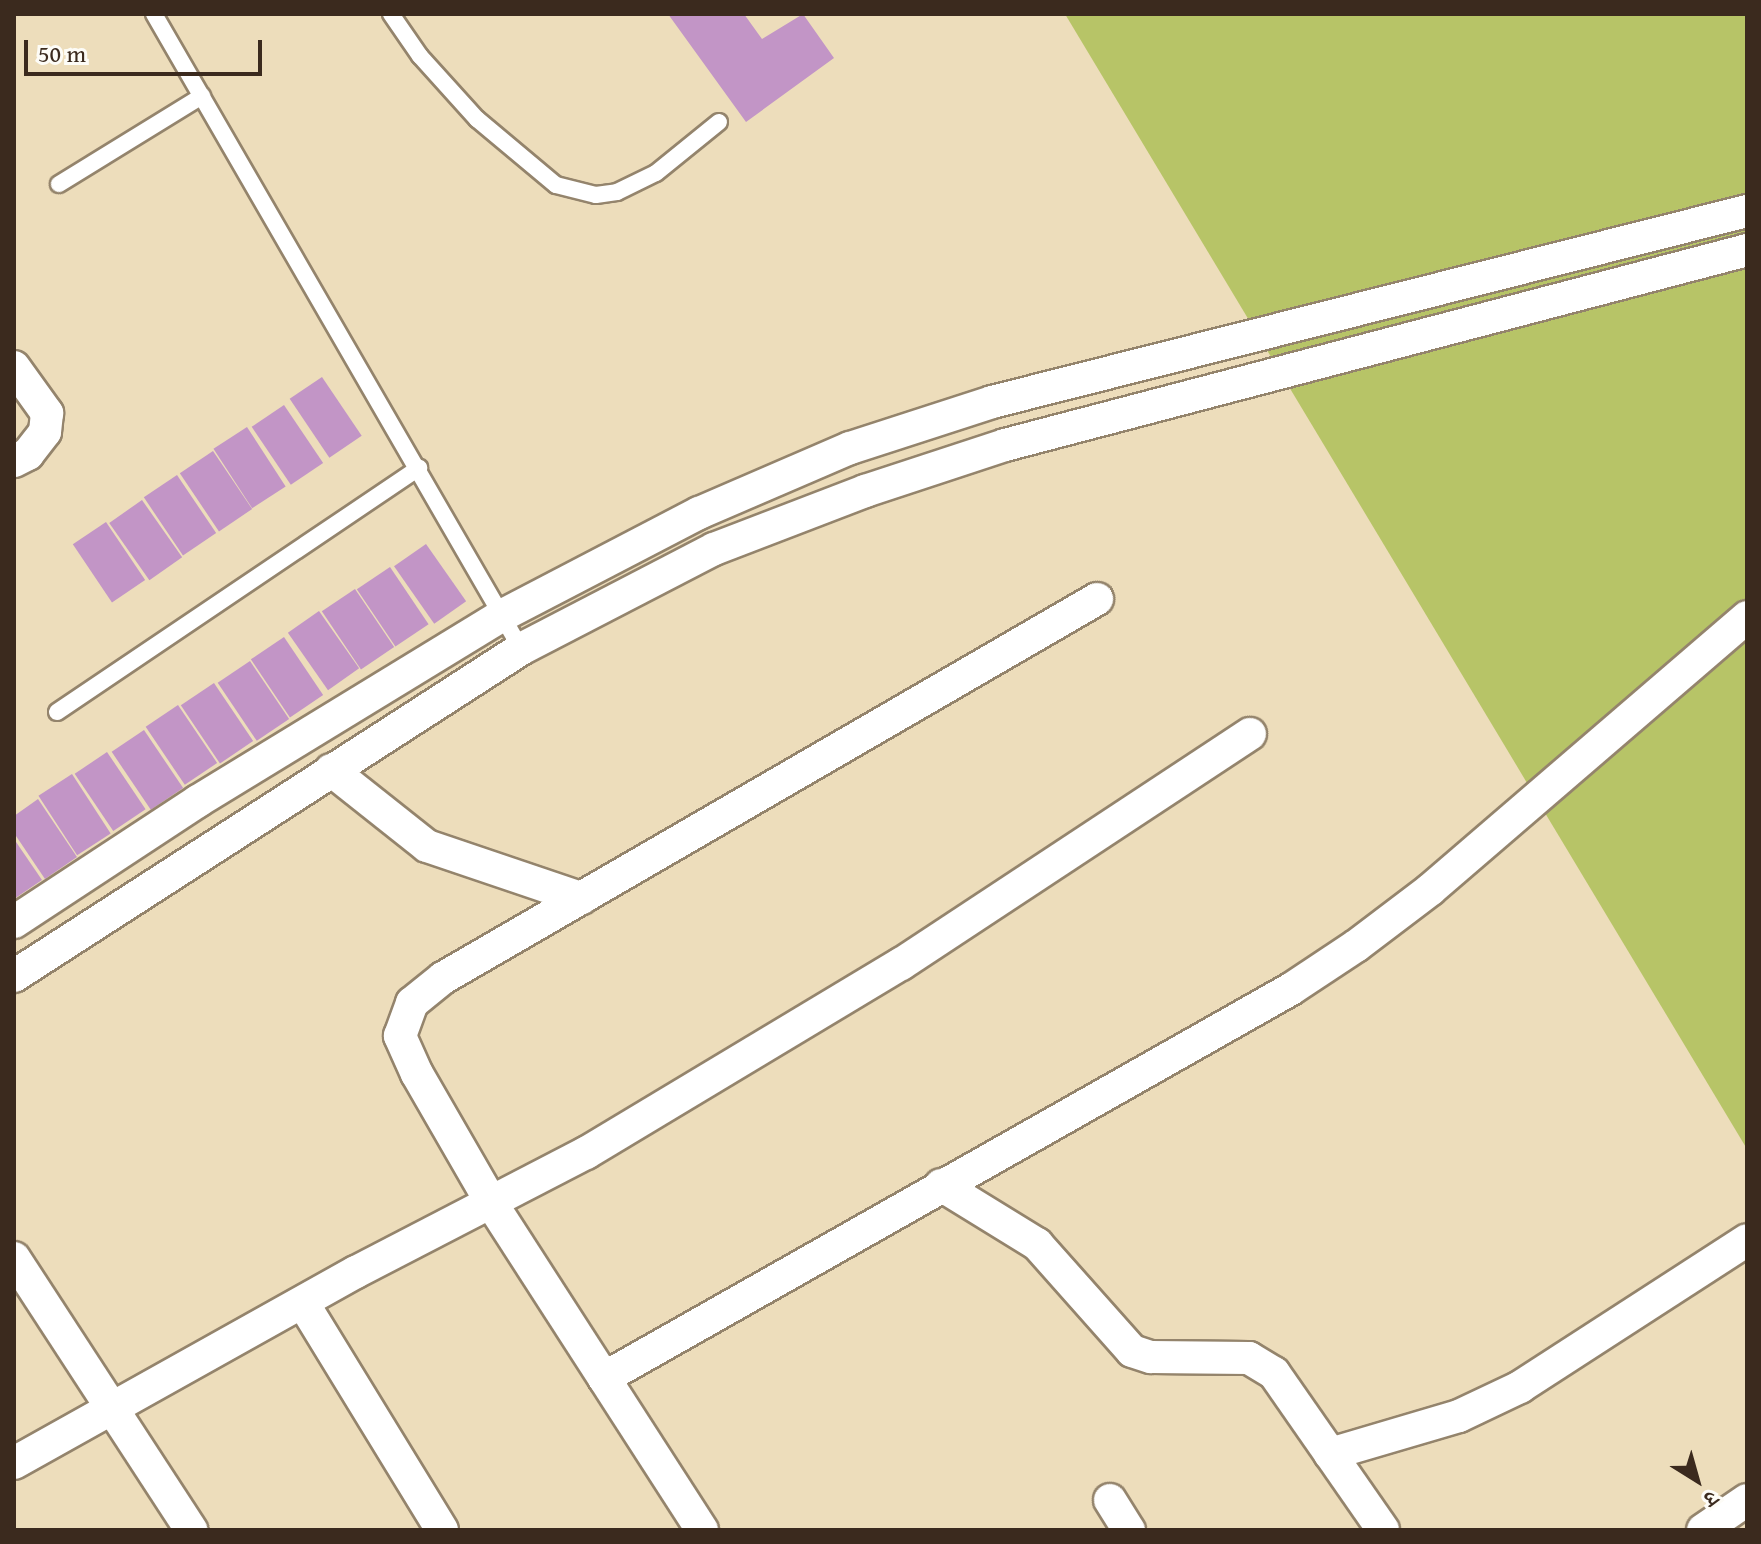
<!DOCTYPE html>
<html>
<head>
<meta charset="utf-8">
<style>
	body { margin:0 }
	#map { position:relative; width:1761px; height:1544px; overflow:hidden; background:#edddbb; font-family:"Gentium Book Plus","Noto Serif Devanagari",serif }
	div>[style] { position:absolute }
	.green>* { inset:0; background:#b7c467 }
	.building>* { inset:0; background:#c295c6; transform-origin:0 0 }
	.roads { filter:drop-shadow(2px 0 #94846c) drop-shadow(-2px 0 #94846c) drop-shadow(0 2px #94846c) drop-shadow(0 -2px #94846c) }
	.service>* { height:16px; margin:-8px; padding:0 8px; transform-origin:8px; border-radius:8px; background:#fff }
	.minor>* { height:32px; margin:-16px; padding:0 16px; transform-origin:16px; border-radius:16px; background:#fff }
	span { translate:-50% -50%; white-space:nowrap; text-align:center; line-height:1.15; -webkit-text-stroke:6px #fdfcf7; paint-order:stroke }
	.frame { position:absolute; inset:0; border:16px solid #3b2a1e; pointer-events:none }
	.north { position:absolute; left:1657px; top:1440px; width:80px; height:80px; -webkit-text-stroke:6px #fdfcf7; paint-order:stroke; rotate:143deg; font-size:22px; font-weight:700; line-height:32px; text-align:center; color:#3b2a1e }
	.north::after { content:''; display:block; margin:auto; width:28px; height:36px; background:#3b2a1e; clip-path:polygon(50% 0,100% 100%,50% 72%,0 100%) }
	.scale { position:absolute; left:24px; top:40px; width:238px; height:36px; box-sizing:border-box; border:4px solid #3b2a1e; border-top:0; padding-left:10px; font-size:24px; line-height:28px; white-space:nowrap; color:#3b2a1e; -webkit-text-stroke:6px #fdfcf7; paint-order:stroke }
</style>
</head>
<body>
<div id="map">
	<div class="green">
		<div style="clip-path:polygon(1065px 14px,1747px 14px,1747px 1149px)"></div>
	</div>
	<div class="building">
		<div style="clip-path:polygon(668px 14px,744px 14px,762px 39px,803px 14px,834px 58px,746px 122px)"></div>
		<div style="left:322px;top:377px;width:71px;height:39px;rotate:56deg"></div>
		<div style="left:284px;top:405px;width:70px;height:39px;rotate:56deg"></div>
		<div style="left:247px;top:427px;width:71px;height:40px;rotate:57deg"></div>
		<div style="left:213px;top:451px;width:70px;height:40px;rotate:56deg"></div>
		<div style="left:177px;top:475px;width:70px;height:40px;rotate:56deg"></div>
		<div style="left:142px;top:500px;width:70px;height:40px;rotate:55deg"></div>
		<div style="left:106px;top:522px;width:70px;height:40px;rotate:56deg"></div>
		<div style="left:426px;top:544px;width:70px;height:39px;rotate:55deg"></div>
		<div style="left:390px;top:567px;width:69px;height:40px;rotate:56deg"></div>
		<div style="left:355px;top:589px;width:70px;height:40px;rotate:56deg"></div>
		<div style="left:319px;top:611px;width:70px;height:38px;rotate:55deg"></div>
		<div style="left:284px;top:637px;width:70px;height:40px;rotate:56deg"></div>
		<div style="left:250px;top:661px;width:70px;height:39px;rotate:56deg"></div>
		<div style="left:214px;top:683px;width:70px;height:40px;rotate:56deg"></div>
		<div style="left:178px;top:705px;width:70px;height:39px;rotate:56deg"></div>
		<div style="left:144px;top:730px;width:70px;height:39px;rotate:56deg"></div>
		<div style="left:107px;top:752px;width:69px;height:39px;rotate:56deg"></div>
		<div style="left:72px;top:774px;width:71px;height:40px;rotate:57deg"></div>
		<div style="clip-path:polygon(38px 799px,77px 857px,45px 879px,14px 833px,14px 816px)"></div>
		<div style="clip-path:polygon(14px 839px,42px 880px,14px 899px)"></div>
	</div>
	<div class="roads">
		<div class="service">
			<div style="left:154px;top:14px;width:733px;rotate:59.97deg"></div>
			<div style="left:391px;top:14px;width:51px;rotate:55.4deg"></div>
			<div style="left:420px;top:56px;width:85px;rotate:47.9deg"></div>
			<div style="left:477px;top:119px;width:103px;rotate:39.9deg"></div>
			<div style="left:556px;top:185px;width:41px;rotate:14deg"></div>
			<div style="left:596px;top:195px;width:21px;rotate:-8deg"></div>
			<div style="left:617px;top:192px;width:43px;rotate:-26deg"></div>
			<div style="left:656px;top:173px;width:81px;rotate:-39deg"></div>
			<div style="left:59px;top:184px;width:168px;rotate:-31.6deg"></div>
			<div style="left:57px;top:712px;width:437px;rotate:-34deg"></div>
		</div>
		<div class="minor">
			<div style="left:14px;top:367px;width:57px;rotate:54.3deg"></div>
			<div style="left:47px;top:413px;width:19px;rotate:96deg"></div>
			<div style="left:45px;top:432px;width:28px;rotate:128deg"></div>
			<div style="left:28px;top:454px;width:16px;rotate:153deg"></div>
			<div style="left:331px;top:770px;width:122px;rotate:38.4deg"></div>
			<div style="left:427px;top:846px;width:163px;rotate:18.7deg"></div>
			<div style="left:14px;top:922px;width:220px;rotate:-33.3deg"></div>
			<div style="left:198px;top:801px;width:357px;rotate:-31.4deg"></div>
			<div style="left:503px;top:615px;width:221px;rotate:-27.5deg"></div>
			<div style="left:699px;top:513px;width:164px;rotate:-23.3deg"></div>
			<div style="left:850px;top:448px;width:149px;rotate:-17.9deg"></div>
			<div style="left:992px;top:402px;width:779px;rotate:-14.2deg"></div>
			<div style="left:14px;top:976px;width:603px;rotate:-32.82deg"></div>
			<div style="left:521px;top:649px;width:217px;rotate:-27.4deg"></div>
			<div style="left:714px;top:549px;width:162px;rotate:-21deg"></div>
			<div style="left:865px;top:491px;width:147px;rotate:-18.2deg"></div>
			<div style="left:1005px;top:445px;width:767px;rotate:-14.72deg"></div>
			<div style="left:941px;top:1185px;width:113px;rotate:31.6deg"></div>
			<div style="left:1037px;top:1244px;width:143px;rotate:48.4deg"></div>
			<div style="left:1132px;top:1351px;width:20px;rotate:18deg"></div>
			<div style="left:1151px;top:1357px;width:98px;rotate:0.6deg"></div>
			<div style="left:1249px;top:1358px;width:29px;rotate:31deg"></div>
			<div style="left:1274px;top:1373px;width:191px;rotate:55.2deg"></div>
			<div style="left:14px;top:1258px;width:325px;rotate:56.9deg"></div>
			<div style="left:303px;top:1303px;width:266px;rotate:58.5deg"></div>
			<div style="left:604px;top:1378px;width:789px;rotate:-29.52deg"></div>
			<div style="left:1291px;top:989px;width:78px;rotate:-33.5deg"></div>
			<div style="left:1356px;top:946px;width:94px;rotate:-37.2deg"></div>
			<div style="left:1431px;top:889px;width:417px;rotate:-40.7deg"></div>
			<div style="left:1330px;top:1454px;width:134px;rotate:-16.4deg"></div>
			<div style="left:1459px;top:1416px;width:68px;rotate:-25.4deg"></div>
			<div style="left:1520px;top:1387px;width:270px;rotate:-32.9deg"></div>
			<div style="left:14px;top:1463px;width:392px;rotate:-29.2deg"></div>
			<div style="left:356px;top:1272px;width:259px;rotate:-27.4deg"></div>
			<div style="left:586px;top:1153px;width:367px;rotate:-31deg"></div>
			<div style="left:901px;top:964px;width:418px;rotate:-33.4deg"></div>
			<div style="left:1110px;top:1500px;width:36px;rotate:58deg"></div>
			<div style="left:702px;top:1530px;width:390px;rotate:-122.8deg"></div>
			<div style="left:491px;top:1202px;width:148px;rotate:-120deg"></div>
			<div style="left:417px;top:1074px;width:42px;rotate:-114.1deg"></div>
			<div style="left:400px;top:1036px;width:35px;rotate:-70deg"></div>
			<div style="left:412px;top:1003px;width:40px;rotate:-39deg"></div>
			<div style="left:443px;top:978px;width:756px;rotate:-30.09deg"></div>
			<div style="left:1703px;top:1530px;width:53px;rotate:-34.3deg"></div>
		</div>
	</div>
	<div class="frame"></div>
	<div class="north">उ</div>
	<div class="scale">50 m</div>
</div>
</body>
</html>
